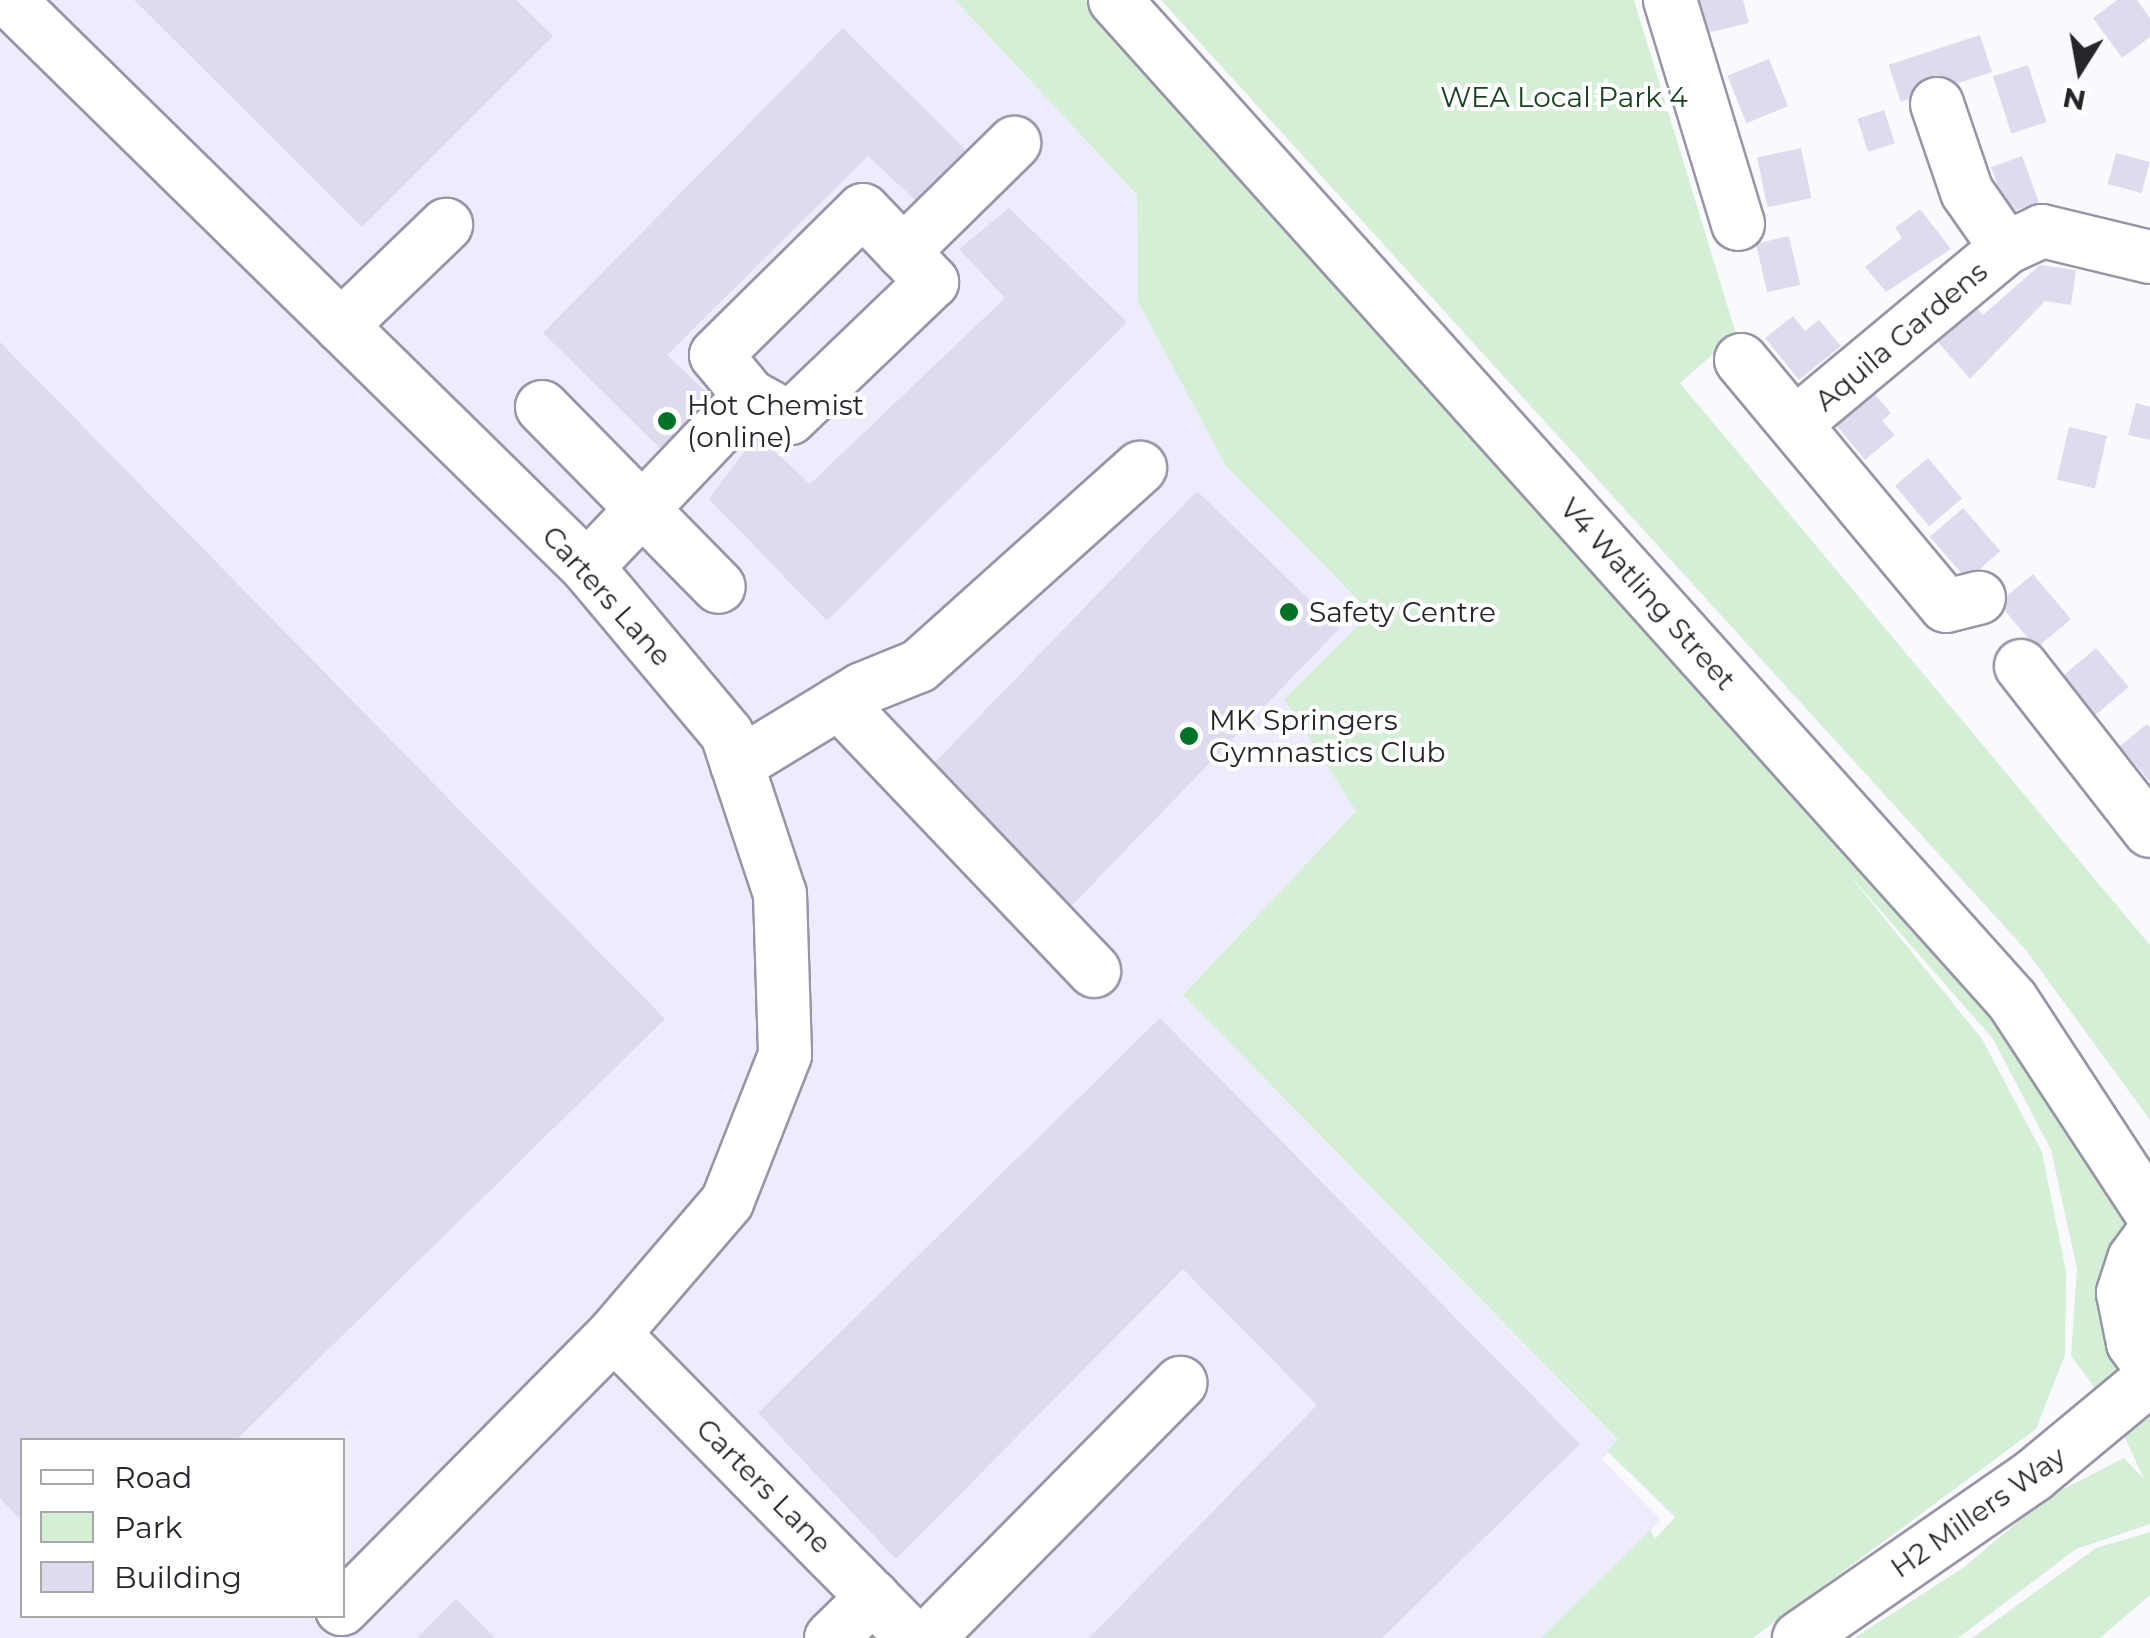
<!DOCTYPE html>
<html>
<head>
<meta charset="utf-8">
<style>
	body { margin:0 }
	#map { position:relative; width:2150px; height:1638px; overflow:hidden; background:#fafafe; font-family:Montserrat,sans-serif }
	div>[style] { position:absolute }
	.built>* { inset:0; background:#edecfc }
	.green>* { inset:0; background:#d4efd6 }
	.building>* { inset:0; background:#dddbee; transform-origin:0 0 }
	.roads { filter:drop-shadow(2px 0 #9795a7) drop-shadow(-2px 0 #9795a7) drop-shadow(0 2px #9795a7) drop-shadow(0 -2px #9795a7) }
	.minor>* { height:52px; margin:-26px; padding:0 26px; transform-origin:26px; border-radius:26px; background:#fff }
	.dots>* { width:28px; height:28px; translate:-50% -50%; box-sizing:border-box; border:5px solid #fff; border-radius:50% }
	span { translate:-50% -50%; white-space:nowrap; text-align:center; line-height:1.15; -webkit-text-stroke:8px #fff; paint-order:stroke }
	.park-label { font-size:28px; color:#194320 }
	.street-label { font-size:28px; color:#26252c }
	.poi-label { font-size:28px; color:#26252c }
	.left { translate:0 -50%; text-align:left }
	.legend { position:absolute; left:20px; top:1438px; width:325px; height:180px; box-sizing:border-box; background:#fff; border:2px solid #a8a8ab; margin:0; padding:12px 18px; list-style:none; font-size:30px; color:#26252c }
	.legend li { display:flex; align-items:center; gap:20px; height:50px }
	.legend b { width:50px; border:2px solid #a8a8ab }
	.north { position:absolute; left:2030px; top:20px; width:100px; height:100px; -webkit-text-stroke:8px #fff; paint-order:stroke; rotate:191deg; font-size:28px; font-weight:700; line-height:40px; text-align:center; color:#26252c }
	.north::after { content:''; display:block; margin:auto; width:35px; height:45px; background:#26252c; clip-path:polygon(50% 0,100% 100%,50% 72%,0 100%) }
</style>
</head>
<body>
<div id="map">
	<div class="built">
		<div style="clip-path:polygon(evenodd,0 0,955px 0,1137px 195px,1138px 302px,1226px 466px,1371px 613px,1284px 699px,1356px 811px,1183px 995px,1618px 1441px,1602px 1459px,1661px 1520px,1541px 1638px,0 1638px,0 0,22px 1440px,342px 1440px,342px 1616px,22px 1616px,22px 1440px)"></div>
	</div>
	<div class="green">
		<div style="clip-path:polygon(955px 0,1115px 0,2012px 1000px,2136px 1194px,2150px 1366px,2150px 1524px,2076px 1549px,1958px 1638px,1854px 1638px,1963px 1568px,2046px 1498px,2124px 1458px,2144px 1479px,2114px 1414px,2071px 1356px,2077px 1269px,2051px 1150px,1993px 1039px,1846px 871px,1982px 1039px,2042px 1152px,2066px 1271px,2065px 1355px,2036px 1429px,1753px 1638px,1541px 1638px,1650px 1530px,1655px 1539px,1675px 1517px,1607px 1451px,1618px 1440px,1183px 995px,1356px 811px,1284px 699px,1371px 613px,1226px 466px,1138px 302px,1137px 195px)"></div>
		<div style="clip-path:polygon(1161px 0,1634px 0,1736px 334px,1680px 383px,2150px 945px,2150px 1120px,2025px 949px)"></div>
		<div style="clip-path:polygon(2150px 1532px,2150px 1595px,2100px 1638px,1972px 1638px,2096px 1548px)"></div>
	</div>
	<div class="building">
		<div style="clip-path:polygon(134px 0,516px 0,553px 36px,362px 227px)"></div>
		<div style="clip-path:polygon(1699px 0,1743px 0,1749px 23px,1707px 33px)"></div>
		<div style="clip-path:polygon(2117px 0,2137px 0,2150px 18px,2150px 37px,2122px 58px,2093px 18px)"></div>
		<div style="clip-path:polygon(843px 28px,966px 150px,916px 201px,868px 156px,667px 355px,719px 404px,666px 454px,543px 333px)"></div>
		<div style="left:1980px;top:35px;width:39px;height:96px;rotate:72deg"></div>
		<div style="left:1769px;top:59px;width:51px;height:45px;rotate:68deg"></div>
		<div style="left:2028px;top:65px;width:60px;height:37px;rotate:72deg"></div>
		<div style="left:1884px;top:110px;width:35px;height:28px;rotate:72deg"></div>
		<div style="left:1801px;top:148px;width:51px;height:45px;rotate:78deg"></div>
		<div style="left:2116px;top:153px;width:35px;height:32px;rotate:15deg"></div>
		<div style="left:2022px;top:156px;width:49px;height:33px;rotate:70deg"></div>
		<div style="clip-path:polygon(1009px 208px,1127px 322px,827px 621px,709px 499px,757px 435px,810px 484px,1005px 298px,959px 249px)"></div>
		<div style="clip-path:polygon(1920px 209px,1951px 249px,1886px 292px,1865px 267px,1902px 238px,1895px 228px)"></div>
		<div style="left:1789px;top:236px;width:50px;height:34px;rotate:77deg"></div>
		<div style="clip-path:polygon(2040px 265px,2076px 270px,2071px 305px,2045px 301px,1970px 379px,1938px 342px,1977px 308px,1983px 315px)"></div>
		<div style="clip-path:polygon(1793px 316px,1805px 331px,1819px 320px,1841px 346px,1799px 380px,1765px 338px)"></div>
		<div style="clip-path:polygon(0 342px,665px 1019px,236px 1440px,22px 1440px,22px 1521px,0 1498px)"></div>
		<div style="clip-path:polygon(1870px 389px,1891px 413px,1882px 421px,1895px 435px,1865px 460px,1832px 420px)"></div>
		<div style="clip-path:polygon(2136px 403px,2150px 407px,2150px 440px,2128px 435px)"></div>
		<div style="left:2069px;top:427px;width:39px;height:54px;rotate:13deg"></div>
		<div style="left:1928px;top:458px;width:53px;height:43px;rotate:50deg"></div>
		<div style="left:1197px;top:491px;width:198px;height:389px;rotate:44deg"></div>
		<div style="left:1963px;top:508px;width:57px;height:44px;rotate:49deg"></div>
		<div style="left:2033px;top:574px;width:59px;height:45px;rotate:50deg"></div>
		<div style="left:2096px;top:648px;width:51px;height:47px;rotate:50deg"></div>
		<div style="clip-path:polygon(2147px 724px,2150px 727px,2150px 782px,2120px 746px)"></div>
		<div style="clip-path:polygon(1160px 1018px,1580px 1444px,1382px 1638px,1089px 1638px,1317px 1405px,1183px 1269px,896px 1559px,758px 1413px)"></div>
		<div style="clip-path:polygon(456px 1599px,495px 1638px,417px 1638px)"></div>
	</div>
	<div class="roads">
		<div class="minor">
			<div style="left:9px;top:0;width:810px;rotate:44.45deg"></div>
			<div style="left:587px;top:567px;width:218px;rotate:50deg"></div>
			<div style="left:727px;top:734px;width:169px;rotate:71.7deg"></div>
			<div style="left:780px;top:894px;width:161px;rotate:88.2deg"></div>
			<div style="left:785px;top:1055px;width:158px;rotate:111.5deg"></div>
			<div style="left:727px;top:1202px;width:174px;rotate:130.6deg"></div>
			<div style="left:614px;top:1334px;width:387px;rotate:134.7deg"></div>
			<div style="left:1115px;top:0;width:1343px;rotate:48.11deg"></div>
			<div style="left:2012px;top:1000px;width:252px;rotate:56.8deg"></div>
			<div style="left:1670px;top:0;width:234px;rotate:73.1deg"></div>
			<div style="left:1937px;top:104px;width:93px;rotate:71.2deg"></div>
			<div style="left:1967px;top:192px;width:68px;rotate:55.1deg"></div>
			<div style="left:903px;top:252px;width:156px;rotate:-44.5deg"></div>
			<div style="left:341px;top:326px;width:146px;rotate:-43.9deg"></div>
			<div style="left:1741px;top:360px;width:320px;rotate:50.2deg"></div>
			<div style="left:1946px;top:606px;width:34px;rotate:-14deg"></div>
			<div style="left:542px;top:407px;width:252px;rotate:45.5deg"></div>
			<div style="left:1796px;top:423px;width:273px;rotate:-39.8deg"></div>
			<div style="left:2006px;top:248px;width:40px;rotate:-25deg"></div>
			<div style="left:2042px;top:231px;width:111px;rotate:13.5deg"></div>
			<div style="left:587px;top:567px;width:236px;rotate:-46.4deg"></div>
			<div style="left:750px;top:396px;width:53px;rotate:-129.7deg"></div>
			<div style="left:716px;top:355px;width:206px;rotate:-44.6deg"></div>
			<div style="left:863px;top:210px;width:100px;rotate:46.2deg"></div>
			<div style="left:932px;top:282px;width:197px;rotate:136.2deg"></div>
			<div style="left:790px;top:418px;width:46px;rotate:-151.2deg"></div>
			<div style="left:2021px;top:666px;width:209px;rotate:52deg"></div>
			<div style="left:839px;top:703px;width:370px;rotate:46.4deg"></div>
			<div style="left:737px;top:765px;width:146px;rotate:-31.3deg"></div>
			<div style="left:862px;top:689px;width:61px;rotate:-22deg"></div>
			<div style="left:919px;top:666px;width:297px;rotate:-41.9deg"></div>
			<div style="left:2150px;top:1237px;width:27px;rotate:126deg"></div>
			<div style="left:2134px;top:1259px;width:36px;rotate:108deg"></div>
			<div style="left:2123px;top:1293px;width:51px;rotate:78.7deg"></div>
			<div style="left:2133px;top:1343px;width:29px;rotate:54deg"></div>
			<div style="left:614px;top:1334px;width:426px;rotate:45.5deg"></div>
			<div style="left:831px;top:1638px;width:59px;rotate:-44.3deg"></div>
			<div style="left:928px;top:1638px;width:359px;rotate:-45.3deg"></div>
			<div style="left:1799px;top:1638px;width:285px;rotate:-34.7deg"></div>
			<div style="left:2033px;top:1476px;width:152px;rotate:-39.7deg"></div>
		</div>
	</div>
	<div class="dots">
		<div style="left:667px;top:421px;background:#007226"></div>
		<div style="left:1289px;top:612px;background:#007226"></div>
		<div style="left:1189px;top:736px;background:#007226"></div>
	</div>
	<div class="park-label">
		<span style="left:1564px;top:97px">WEA Local Park 4</span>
	</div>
	<div class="street-label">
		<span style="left:1901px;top:336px;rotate:-40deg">Aquila Gardens</span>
		<span style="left:1648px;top:594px;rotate:48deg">V4 Watling Street</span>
		<span style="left:607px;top:596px;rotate:48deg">Carters Lane</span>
		<span style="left:764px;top:1486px;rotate:45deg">Carters Lane</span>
		<span style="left:1978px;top:1512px;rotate:-35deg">H2 Millers Way</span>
	</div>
	<div class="poi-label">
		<span class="left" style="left:687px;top:421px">Hot Chemist<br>(online)</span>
		<span class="left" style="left:1309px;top:612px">Safety Centre</span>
		<span class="left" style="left:1209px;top:736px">MK Springers<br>Gymnastics Club</span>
	</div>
	<ul class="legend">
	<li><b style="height:12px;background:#fff"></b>Road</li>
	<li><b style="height:28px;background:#d4efd6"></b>Park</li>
	<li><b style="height:28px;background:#dddbee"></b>Building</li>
	</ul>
	<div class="north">N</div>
</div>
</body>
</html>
